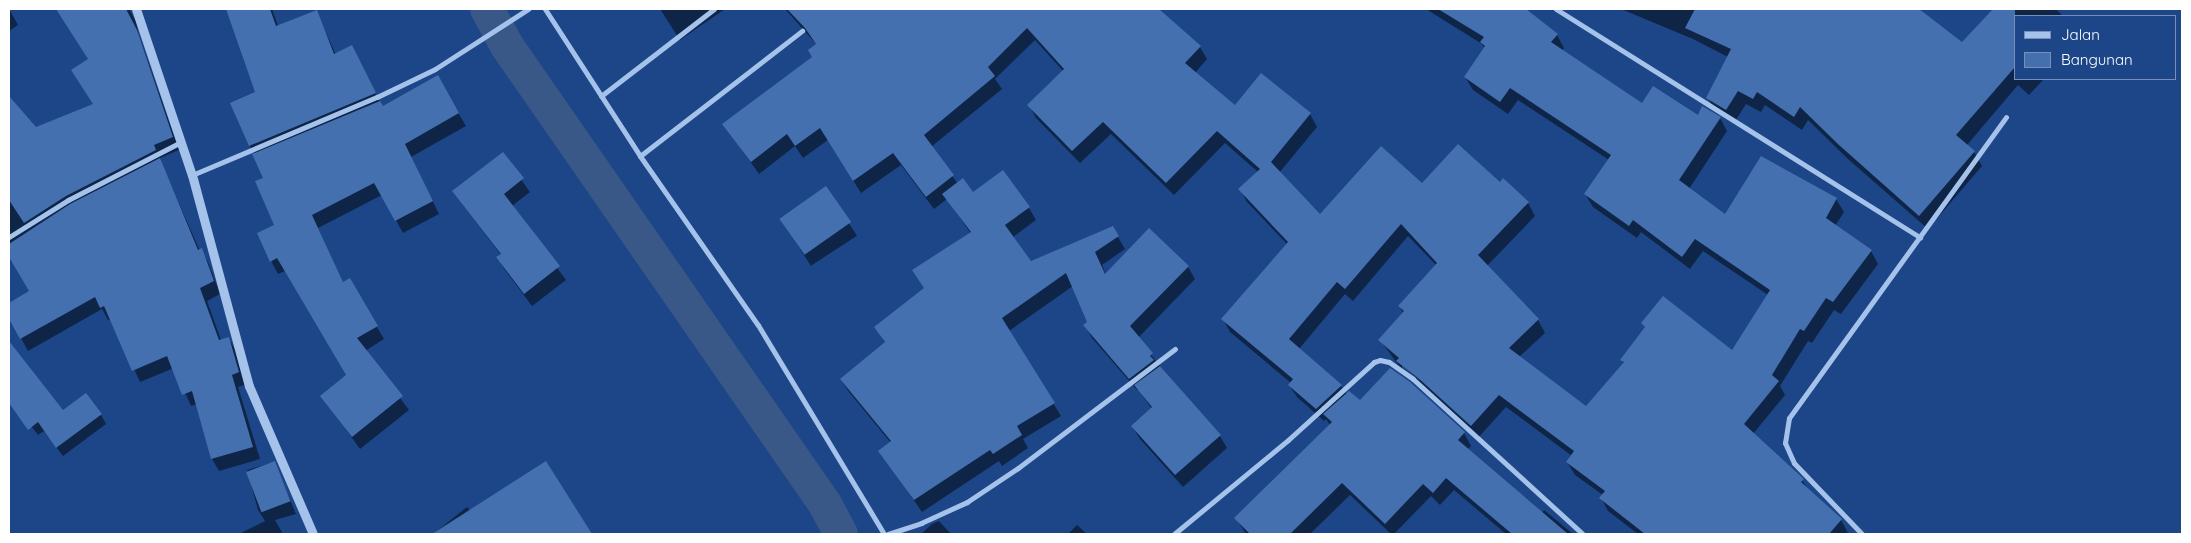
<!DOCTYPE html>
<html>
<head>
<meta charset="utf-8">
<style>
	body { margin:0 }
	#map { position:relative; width:2191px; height:543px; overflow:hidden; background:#1c4687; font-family:Quicksand,sans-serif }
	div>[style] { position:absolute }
	.shadow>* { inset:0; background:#0007; transform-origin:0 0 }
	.canal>* { height:34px; margin:-17px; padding:0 17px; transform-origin:17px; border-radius:17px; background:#395887 }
	.building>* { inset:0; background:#4470b0; transform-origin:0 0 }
	.minor>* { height:5px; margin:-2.5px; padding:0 2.5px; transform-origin:2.5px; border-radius:2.5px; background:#a5c2eb }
	.tertiary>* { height:9px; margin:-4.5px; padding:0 4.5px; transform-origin:4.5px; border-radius:4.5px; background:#a5c2eb }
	span { translate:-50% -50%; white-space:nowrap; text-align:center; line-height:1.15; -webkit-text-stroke:4px #1c4687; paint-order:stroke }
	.frame { position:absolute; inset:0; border:10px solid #fff; pointer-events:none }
	.legend { position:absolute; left:2014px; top:15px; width:162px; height:65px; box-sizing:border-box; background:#1c4687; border:1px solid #7790b7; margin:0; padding:6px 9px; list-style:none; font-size:15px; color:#fff }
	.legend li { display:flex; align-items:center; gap:10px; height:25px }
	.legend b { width:25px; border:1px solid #7790b7 }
</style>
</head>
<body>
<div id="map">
	<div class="shadow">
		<div style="clip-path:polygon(9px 9px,18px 25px,9px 31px)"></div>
		<div style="clip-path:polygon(57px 9px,129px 9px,136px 22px,139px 36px,179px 150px,160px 158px,161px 163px,200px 251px,201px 250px,208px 262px,220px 294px,207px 301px,221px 340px,229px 339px,236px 351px,245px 385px,238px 387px,260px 459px,219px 471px,212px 459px,197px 404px,191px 406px,174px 368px,140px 382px,111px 319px,108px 320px,102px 309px,28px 351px,9px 316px,9px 304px,30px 292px,9px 255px,9px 98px,36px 129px,94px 105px,90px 60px)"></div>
		<div style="clip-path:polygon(227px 9px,272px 9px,278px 26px,316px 11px,336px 55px,359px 61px,383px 108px,437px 77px,466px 126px,411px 157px,439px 214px,403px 233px,382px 195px,318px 228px,343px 283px,349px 280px,384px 339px,365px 351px,409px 410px,360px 449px,322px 396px,347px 376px,285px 271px,278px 274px,271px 261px,276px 225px,264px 179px,232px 104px,256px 93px)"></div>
		<div style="clip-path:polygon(660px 9px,725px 9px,680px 40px)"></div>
		<div style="clip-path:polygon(evenodd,785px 9px,1158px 9px,1200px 47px,1207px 59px,1195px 73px,1235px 107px,1310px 114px,1317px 127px,1279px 173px,1320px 216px,1422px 185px,1500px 184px,1528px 203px,1535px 216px,1487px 266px,1538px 320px,1545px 333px,1519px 357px,1587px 408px,1624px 364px,1622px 360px,1646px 329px,1642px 323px,1733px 352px,1768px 295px,1703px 251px,1690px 269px,1641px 232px,1637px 238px,1593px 207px,1585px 194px,1609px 160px,1518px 100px,1508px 114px,1473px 90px,1465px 77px,1485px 49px,1482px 44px,1426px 9px,1524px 9px,1557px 35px,1564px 48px,1562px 51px,1642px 105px,1698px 117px,1720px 118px,1727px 131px,1689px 189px,1725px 216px,1836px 199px,1844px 212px,1835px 226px,1871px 251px,1878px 264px,1841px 314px,1834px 310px,1812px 343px,1808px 341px,1780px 386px,1785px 395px,1753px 434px,1802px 480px,1809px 491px,1841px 520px,1848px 533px,1638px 534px,1608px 511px,1601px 498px,1603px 495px,1575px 475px,1567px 462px,1572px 456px,1506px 407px,1478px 438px,1405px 374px,1380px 340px,1404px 314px,1399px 306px,1436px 265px,1408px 236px,1353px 301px,1345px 294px,1299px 349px,1341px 386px,1347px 395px,1360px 402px,1464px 433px,1471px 446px,1467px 450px,1542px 513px,1544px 510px,1573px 534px,1506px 534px,1454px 490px,1440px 505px,1431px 496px,1394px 534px,1391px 534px,1350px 495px,1310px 534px,1246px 534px,1236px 518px,1330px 425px,1326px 419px,1324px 421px,1297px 397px,1289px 385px,1291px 383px,1230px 332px,1223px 319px,1287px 244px,1247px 202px,1240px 189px,1258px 172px,1225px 143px,1174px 195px,1111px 134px,1080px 163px,1036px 118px,1029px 105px,1064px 72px,1035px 40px,995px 79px,1002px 89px,931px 147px,958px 184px,973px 194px,1029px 208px,1036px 220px,1013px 237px,1030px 262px,1112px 227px,1125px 249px,1102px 265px,1106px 275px,1188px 267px,1195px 279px,1138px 338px,1160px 366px,1220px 436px,1227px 448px,1183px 487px,1140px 439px,1132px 426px,1152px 409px,1138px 389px,1137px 390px,1092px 338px,1085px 325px,1089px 322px,1073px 286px,1009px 331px,1061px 416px,1023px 439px,1028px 448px,1002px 466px,999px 461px,922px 512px,880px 451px,891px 443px,849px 392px,841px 380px,885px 343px,876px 328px,925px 289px,971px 234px,947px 199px,934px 209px,901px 165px,861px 193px,828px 140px,803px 158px,795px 146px,759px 174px,724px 124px,813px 58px,817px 45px,785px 9px,1402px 365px,1422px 378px,1420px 380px,1402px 368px,1402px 365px)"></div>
		<div style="clip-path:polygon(1621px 9px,1917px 9px,1962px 43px,1995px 9px,2056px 9px,2063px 16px,2015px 16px,2015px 79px,2044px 79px,2029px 95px,2018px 85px,1967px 145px,1974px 152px,1982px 166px,1928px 229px,1848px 159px,1808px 120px,1802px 130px,1765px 105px,1761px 112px,1746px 104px,1734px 123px,1716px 112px,1708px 98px,1728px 57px,1693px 39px)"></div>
		<div style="clip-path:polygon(503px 154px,530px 192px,512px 206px,566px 280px,532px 306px,505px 270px,498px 258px,501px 255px,453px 192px)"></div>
		<div style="left:826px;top:188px;width:57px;height:55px;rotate:57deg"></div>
		<div style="clip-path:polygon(20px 357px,62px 412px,101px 415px,106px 424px,63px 456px,44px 431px,38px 435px,9px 397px,9px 366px)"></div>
		<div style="clip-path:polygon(274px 462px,296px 514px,275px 520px,283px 534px,239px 534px,265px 521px,258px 510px,247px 470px)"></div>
		<div style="clip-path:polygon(546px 463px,591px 534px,433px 534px,467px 507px,470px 511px)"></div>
		<div style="clip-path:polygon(939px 521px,951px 534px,921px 534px,932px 524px)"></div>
		<div style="clip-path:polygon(1077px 525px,1087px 534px,1068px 534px)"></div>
	</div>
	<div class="canal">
		<div style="left:487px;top:9px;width:42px;rotate:61.6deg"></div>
		<div style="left:507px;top:46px;width:558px;rotate:55.23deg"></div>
		<div style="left:825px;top:504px;width:34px;rotate:62deg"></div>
	</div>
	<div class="building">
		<div style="clip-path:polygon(56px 9px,126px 9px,137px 30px,173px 137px,154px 145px,156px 150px,66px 196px,24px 223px,9px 200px,9px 96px,36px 127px,93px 104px,71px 70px,88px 59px)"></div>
		<div style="clip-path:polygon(226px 9px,270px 9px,276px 26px,317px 10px,334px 54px,352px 45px,376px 93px,249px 146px,230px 103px,255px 92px)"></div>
		<div style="clip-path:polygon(787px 9px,1159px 9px,1201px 46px,1185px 63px,1235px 105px,1261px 73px,1311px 113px,1271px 162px,1320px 214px,1381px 146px,1422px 183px,1458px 144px,1500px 182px,1503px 178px,1529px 202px,1478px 255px,1539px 319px,1509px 348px,1586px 406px,1624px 362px,1620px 360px,1645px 327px,1641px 323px,1663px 296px,1732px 350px,1770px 290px,1695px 239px,1682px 257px,1633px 220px,1629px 226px,1584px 194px,1611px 155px,1510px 88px,1500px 102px,1464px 77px,1485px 46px,1480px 42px,1484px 37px,1438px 9px,1526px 9px,1558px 34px,1551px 42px,1642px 103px,1653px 86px,1698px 115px,1702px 106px,1721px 117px,1679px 180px,1725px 214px,1761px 156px,1837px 198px,1826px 218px,1872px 250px,1833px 302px,1826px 298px,1804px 331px,1800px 329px,1772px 375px,1779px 381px,1744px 424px,1794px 470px,1804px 479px,1801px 482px,1842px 519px,1829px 534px,1645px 534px,1599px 498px,1605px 491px,1566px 462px,1574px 451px,1499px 395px,1471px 426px,1416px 376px,1396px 361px,1399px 358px,1378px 340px,1404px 311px,1398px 306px,1437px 263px,1401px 224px,1345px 289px,1337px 282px,1289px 339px,1342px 385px,1316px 409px,1288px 385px,1293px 379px,1221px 319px,1288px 242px,1238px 189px,1260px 169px,1217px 131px,1166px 183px,1103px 122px,1072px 151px,1027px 105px,1064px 69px,1027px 28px,988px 67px,995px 76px,924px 135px,954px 175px,926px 197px,893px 153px,853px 181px,820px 128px,795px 146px,787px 134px,751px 162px,722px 124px,812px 57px,808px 50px,816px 44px,805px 28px)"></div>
		<div style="clip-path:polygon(1695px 9px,1919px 9px,1962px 42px,1993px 9px,2015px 9px,2015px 67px,1956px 135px,1975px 151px,1919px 216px,1839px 145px,1800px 107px,1794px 117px,1757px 92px,1753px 99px,1738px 91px,1726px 110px,1706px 98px,1731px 49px,1685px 28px)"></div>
		<div style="clip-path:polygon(438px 75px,459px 113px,405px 144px,433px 201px,395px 221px,374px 183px,312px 215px,343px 282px,350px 278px,378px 326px,357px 338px,403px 396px,352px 437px,320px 396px,346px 375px,277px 258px,270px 262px,257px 233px,274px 225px,255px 181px,263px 178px,252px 154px,380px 101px,383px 106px)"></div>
		<div style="clip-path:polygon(503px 152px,524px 178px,504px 194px,560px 266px,524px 294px,496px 257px,501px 254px,452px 191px)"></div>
		<div style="clip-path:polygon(160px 158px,198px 250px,202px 248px,214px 281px,200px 288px,219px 340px,229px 337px,239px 372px,232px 375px,253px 447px,211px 459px,192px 391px,182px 395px,167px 356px,132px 371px,104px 306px,100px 308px,95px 297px,20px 339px,9px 319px,9px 303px,29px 291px,9px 257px,9px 244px,70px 204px)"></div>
		<div style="clip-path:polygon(1003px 170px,1030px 207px,1005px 225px,1031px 261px,1113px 226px,1119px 236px,1095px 252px,1105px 274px,1149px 228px,1189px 266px,1130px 326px,1153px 353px,1150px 356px,1154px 360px,1129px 379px,1083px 325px,1087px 322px,1066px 273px,1002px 318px,1055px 403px,1017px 426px,1022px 435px,993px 454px,990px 450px,914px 500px,878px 451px,891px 441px,840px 379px,885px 342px,874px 327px,924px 288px,912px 270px,971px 232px,942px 194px,963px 178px,973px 192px)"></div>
		<div style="left:826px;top:186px;width:44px;height:57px;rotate:55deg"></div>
		<div style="clip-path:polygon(9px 341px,63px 410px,86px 393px,102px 414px,56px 448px,38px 422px,28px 430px,9px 403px)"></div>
		<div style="clip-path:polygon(1160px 366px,1221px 435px,1175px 475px,1131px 426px,1152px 407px,1134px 385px)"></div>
		<div style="clip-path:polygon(1390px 368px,1410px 382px,1465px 432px,1458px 440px,1568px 534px,1512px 534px,1446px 478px,1433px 493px,1423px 484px,1385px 524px,1342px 483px,1290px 534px,1250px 534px,1234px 518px,1332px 422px,1323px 414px,1349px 391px,1360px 400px)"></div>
		<div style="left:275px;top:461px;width:43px;height:31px;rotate:69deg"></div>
		<div style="clip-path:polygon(546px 461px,592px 534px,432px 534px)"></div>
	</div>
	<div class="minor">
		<div style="left:545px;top:9px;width:175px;rotate:57.1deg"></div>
		<div style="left:640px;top:156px;width:206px;rotate:55.1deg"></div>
		<div style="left:758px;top:325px;width:244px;rotate:58.9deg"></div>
		<div style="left:1556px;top:9px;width:430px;rotate:32.1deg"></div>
		<div style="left:601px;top:96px;width:143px;rotate:-37.6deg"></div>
		<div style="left:640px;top:156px;width:205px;rotate:-37.7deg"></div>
		<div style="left:192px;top:175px;width:201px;rotate:-22.9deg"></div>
		<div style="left:377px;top:97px;width:64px;rotate:-25.8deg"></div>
		<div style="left:435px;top:69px;width:111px;rotate:-32.8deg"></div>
		<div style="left:9px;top:237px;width:70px;rotate:-32.1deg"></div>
		<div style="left:68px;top:200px;width:127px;rotate:-27.2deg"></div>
		<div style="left:888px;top:534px;width:35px;rotate:-18deg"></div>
		<div style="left:921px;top:523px;width:51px;rotate:-24.5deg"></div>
		<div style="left:967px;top:502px;width:61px;rotate:-33.7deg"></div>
		<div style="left:1018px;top:468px;width:197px;rotate:-37.2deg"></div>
		<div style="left:1174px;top:534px;width:148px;rotate:-39.5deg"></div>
		<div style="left:1288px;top:440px;width:116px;rotate:-42.2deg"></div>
		<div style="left:1374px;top:362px;width:6px;rotate:-18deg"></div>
		<div style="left:1380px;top:360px;width:9px;rotate:13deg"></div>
		<div style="left:1389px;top:362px;width:29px;rotate:35deg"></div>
		<div style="left:1413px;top:379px;width:230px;rotate:42.4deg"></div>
		<div style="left:1862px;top:534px;width:98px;rotate:-133.8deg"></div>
		<div style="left:1794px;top:463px;width:22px;rotate:-114deg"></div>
		<div style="left:1785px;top:443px;width:25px;rotate:-81deg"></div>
		<div style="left:1789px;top:418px;width:371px;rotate:-54.2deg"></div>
	</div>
	<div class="tertiary">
		<div style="left:136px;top:9px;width:175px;rotate:71.4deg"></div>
		<div style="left:192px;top:175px;width:219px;rotate:74.9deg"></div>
		<div style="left:249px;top:386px;width:161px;rotate:66.6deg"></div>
	</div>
	<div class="frame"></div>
	<ul class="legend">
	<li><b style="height:6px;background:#a5c2eb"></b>Jalan</li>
	<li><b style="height:14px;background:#4470b0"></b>Bangunan</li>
	</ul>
</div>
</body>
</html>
